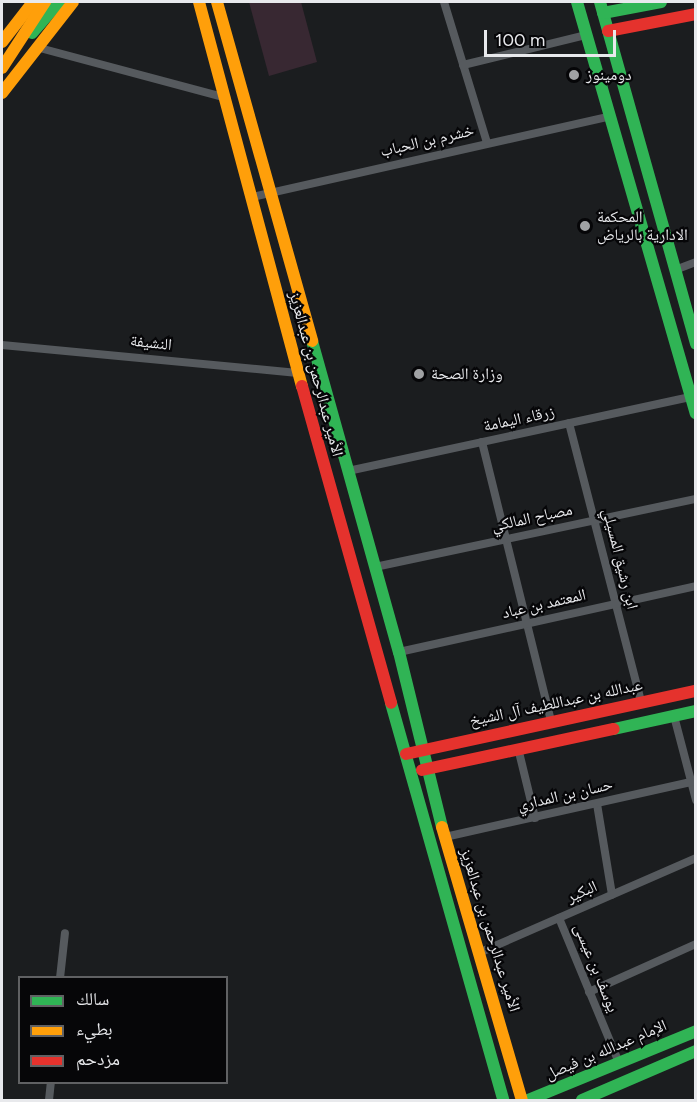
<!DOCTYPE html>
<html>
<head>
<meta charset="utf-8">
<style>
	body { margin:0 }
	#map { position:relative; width:697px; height:1102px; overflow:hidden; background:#1b1d1f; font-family:Figtree,"Noto Naskh Arabic",sans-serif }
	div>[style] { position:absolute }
	.green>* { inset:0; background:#382832 }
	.street>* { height:8px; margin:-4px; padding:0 4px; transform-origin:4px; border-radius:4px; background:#565a5e }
	.fast>* { height:12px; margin:-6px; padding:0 6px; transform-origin:6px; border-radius:6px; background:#30b455 }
	.slow>* { height:12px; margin:-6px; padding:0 6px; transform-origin:6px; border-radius:6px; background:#ff9f0a }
	.jam>* { height:12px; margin:-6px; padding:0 6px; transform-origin:6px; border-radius:6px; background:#e5322d }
	.dots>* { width:16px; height:16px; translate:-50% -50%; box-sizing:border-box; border:3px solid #060608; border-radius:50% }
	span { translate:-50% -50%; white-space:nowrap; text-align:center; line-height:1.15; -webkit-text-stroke:4.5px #060608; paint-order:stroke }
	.poi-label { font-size:16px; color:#e8e9ec }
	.left { translate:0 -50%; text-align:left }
	.street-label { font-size:16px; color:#e8e9ec }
	.frame { position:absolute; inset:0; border:3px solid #e8e9ec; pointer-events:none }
	.legend { position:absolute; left:18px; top:976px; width:210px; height:108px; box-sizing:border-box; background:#060608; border:2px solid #606163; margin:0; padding:8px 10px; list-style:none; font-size:18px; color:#e8e9ec }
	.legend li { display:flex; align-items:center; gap:12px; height:30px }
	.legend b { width:30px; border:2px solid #606163 }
	.scale { position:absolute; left:484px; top:30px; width:132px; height:27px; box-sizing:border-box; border:3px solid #e8e9ec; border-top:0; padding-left:8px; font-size:18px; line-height:21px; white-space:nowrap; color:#e8e9ec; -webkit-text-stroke:4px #060608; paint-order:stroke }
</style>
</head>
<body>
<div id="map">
	<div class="green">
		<div style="clip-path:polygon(249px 2px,301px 2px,317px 62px,269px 76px)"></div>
	</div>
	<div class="street">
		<div style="left:444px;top:2px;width:147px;rotate:73deg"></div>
		<div style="left:36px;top:47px;width:197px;rotate:15deg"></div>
		<div style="left:463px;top:65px;width:127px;rotate:-13.7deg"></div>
		<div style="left:252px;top:197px;width:367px;rotate:-12.7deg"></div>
		<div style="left:675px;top:270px;width:22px;rotate:-21deg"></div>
		<div style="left:2px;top:345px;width:297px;rotate:5.4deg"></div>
		<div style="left:569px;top:423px;width:288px;rotate:75.5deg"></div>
		<div style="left:482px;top:442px;width:287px;rotate:76.1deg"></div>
		<div style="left:348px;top:471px;width:356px;rotate:-12.2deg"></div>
		<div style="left:375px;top:567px;width:328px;rotate:-12deg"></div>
		<div style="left:399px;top:652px;width:304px;rotate:-12.5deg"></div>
		<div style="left:674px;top:716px;width:87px;rotate:75.3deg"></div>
		<div style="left:518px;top:748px;width:72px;rotate:76.3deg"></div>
		<div style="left:597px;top:804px;width:92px;rotate:80.6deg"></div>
		<div style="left:445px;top:837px;width:252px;rotate:-12.6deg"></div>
		<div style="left:559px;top:918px;width:157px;rotate:67.5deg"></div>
		<div style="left:481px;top:952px;width:235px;rotate:-23.6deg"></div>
		<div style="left:60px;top:978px;width:45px;rotate:-83.7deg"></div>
		<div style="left:589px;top:992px;width:117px;rotate:-24.2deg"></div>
		<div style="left:49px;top:1100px;width:18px;rotate:-84deg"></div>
	</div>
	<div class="fast">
		<div style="left:577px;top:2px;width:428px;rotate:73.9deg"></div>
		<div style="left:600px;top:2px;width:355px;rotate:74.3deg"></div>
		<div style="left:603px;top:13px;width:59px;rotate:-10.7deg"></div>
		<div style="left:32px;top:33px;width:41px;rotate:-48.9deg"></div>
		<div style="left:312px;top:341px;width:323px;rotate:74.4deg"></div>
		<div style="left:399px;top:652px;width:180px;rotate:76.2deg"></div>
		<div style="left:391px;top:703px;width:412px;rotate:74.2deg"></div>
		<div style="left:614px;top:729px;width:84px;rotate:-12.4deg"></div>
		<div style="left:528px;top:1100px;width:182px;rotate:-22.3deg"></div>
		<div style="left:582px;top:1100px;width:124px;rotate:-23.3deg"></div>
	</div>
	<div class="slow">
		<div style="left:199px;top:2px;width:398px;rotate:75deg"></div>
		<div style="left:217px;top:2px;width:352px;rotate:74.3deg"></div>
		<div style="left:2px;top:42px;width:51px;rotate:-52.2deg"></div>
		<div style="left:2px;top:68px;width:79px;rotate:-56.9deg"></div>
		<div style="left:2px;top:93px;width:115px;rotate:-52deg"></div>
		<div style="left:442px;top:827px;width:284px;rotate:73.7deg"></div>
	</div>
	<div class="jam">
		<div style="left:608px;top:31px;width:90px;rotate:-10.9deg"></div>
		<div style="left:302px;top:386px;width:329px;rotate:74.3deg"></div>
		<div style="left:406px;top:754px;width:297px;rotate:-12.3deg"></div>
		<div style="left:422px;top:770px;width:196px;rotate:-12.1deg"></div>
	</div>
	<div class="dots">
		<div style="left:574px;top:75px;background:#a0a2a4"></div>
		<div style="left:585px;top:226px;background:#a0a2a4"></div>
		<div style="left:419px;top:374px;background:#a0a2a4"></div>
	</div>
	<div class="poi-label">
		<span class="left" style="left:586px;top:75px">دومينوز</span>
		<span class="left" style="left:597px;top:226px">المحكمة<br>الادارية بالرياض</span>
		<span class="left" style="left:431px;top:374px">وزارة الصحة</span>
	</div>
	<div class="street-label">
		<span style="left:427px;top:141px;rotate:-13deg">خشرم بن الحباب</span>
		<span style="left:151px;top:343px;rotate:6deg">النشيفة</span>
		<span style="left:316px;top:374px;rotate:75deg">الأمير عبدالرحمن بن عبدالعزيز</span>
		<span style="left:519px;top:419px;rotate:-12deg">زرقاء اليمامة</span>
		<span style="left:532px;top:518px;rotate:-12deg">مصباح المالكي</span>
		<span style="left:620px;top:559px;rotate:76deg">ابن رشيق المسيلي</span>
		<span style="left:544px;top:604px;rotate:-13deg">المعتمد بن عباد</span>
		<span style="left:556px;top:703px;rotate:-12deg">عبدالله بن عبداللطيف آل الشيخ</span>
		<span style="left:565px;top:795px;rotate:-13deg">حسان بن المداري</span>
		<span style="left:582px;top:892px;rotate:-24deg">البكير</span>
		<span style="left:490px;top:930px;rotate:73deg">الأمير عبدالرحمن بن عبدالعزيز</span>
		<span style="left:596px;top:968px;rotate:68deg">يوسف بن عيسى</span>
		<span style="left:606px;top:1050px;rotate:-23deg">الإمام عبدالله بن فيصل</span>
	</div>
	<div class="frame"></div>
	<ul class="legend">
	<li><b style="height:8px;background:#30b455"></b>سالك</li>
	<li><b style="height:8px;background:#ff9f0a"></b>بطيء</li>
	<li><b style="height:8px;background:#e5322d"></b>مزدحم</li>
	</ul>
	<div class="scale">100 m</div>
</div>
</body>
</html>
